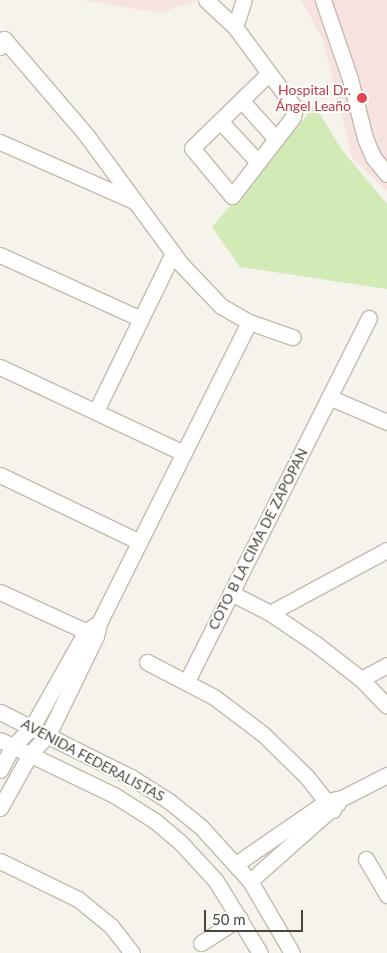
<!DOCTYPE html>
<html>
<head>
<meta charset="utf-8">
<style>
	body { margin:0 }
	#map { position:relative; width:387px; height:953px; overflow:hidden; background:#f6f3ec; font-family:Lato,sans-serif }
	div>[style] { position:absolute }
	.medical>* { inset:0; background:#f6e3e0 }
	.green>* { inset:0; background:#d2eab5 }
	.roads { filter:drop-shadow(1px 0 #c2bbae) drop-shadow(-1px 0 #c2bbae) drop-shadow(0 1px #c2bbae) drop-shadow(0 -1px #c2bbae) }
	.minor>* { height:15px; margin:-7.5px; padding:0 7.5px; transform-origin:7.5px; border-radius:7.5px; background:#fff }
	.dots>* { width:14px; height:14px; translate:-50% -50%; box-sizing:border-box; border:2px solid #fff; border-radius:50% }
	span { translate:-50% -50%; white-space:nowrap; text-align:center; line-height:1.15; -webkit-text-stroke:4px #fff; paint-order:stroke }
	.health-label { font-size:14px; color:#be3a42 }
	.right { translate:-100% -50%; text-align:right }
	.street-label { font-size:14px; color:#4b4439 }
	.scale { position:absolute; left:204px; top:910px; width:99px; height:22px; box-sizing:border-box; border:2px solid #4b4439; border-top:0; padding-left:6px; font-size:15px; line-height:18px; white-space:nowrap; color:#4b4439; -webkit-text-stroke:4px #fff; paint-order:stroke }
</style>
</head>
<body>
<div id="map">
	<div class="medical">
		<div style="clip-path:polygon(82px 0,199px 0,159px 13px)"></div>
		<div style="clip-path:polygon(301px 0,387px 0,387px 191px,352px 158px,322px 38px)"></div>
	</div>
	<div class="green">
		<div style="clip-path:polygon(315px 106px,342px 150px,387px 204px,387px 289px,240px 267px,212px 227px)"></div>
	</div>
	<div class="roads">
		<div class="minor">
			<div style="left:206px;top:0;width:40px;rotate:43deg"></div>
			<div style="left:235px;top:27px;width:101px;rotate:53.5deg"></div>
			<div style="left:295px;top:108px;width:9px;rotate:103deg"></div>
			<div style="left:293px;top:117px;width:100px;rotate:127.7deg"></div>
			<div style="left:232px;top:196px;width:62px;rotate:-129.8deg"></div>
			<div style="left:192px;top:148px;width:107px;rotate:-44.2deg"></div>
			<div style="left:323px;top:0;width:83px;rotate:71.1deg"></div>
			<div style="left:350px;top:79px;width:61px;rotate:75.7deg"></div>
			<div style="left:365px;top:138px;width:21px;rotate:67deg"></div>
			<div style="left:373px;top:157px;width:22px;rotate:51deg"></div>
			<div style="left:235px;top:27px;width:28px;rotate:-72deg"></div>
			<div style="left:0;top:47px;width:9px;rotate:-63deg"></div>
			<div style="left:4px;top:39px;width:128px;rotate:49.4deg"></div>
			<div style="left:87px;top:136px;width:159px;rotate:53.7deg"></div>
			<div style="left:181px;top:264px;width:58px;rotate:46.4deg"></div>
			<div style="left:221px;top:306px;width:32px;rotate:30deg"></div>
			<div style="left:249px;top:322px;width:46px;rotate:19.2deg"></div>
			<div style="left:242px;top:101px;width:51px;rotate:48.2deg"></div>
			<div style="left:220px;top:121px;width:56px;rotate:47.2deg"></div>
			<div style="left:0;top:142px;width:146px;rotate:23.8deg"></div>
			<div style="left:0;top:255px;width:155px;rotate:24.4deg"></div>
			<div style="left:0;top:367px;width:203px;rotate:25.1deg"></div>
			<div style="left:329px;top:397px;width:63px;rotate:23.3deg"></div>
			<div style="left:96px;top:411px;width:176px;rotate:-64deg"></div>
			<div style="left:0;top:475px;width:155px;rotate:25.6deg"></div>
			<div style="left:0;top:592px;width:103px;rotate:24.6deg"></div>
			<div style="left:231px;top:593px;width:44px;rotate:27.1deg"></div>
			<div style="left:270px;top:613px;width:55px;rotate:34deg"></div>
			<div style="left:316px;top:644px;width:57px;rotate:37.9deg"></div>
			<div style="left:361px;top:679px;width:37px;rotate:46deg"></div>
			<div style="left:270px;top:613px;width:133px;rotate:-28.3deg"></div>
			<div style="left:147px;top:662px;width:76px;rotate:27.6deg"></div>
			<div style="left:214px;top:697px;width:61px;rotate:37.1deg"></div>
			<div style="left:263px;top:734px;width:62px;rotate:44.3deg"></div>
			<div style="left:307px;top:777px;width:42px;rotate:51.8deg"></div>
			<div style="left:361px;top:679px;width:30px;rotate:-28deg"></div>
			<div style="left:187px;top:681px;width:406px;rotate:-63.4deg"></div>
			<div style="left:0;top:712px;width:146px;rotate:26.4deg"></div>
			<div style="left:131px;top:777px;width:45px;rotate:32.3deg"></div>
			<div style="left:169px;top:801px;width:41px;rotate:39.1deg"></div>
			<div style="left:201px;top:827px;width:73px;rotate:47.8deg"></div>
			<div style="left:250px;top:881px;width:83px;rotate:59.7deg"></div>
			<div style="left:0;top:740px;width:127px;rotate:25.8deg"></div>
			<div style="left:114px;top:795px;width:49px;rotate:32.4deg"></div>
			<div style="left:155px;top:821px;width:33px;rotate:40deg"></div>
			<div style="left:180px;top:842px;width:53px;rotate:47.3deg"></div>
			<div style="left:216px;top:881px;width:84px;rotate:58.6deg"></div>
			<div style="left:0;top:770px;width:27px;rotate:-62deg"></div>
			<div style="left:13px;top:746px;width:27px;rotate:-45deg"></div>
			<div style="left:32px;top:727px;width:110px;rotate:-60.6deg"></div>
			<div style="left:86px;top:631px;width:15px;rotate:-32deg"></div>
			<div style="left:0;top:808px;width:62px;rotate:-60.9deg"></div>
			<div style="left:30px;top:754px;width:26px;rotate:-47deg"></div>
			<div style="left:48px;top:735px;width:110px;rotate:-64.1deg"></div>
			<div style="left:96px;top:636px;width:13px;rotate:-77deg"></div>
			<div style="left:99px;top:623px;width:336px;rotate:-63.5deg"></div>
			<div style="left:366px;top:859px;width:42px;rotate:59.7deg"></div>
			<div style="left:0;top:861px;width:87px;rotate:26deg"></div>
			<div style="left:78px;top:899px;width:43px;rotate:39.3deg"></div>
			<div style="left:111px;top:926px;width:34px;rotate:52deg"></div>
			<div style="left:236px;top:864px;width:111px;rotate:-34.7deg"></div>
			<div style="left:327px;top:801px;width:15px;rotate:-11deg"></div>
			<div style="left:342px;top:798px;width:51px;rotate:-27.1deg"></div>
			<div style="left:250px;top:881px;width:118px;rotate:-41.6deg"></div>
			<div style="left:201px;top:943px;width:46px;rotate:-32.7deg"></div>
		</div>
	</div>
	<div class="dots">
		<div style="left:362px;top:98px;background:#e0444e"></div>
	</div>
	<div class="health-label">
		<span class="right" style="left:351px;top:98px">Hospital Dr.<br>Ángel Leaño</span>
	</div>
	<div class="street-label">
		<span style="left:258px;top:539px;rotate:-63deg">COTO B LA CIMA DE ZAPOPAN</span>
		<span style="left:93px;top:760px;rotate:28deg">AVENIDA FEDERALISTAS</span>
	</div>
	<div class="scale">50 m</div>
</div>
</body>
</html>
